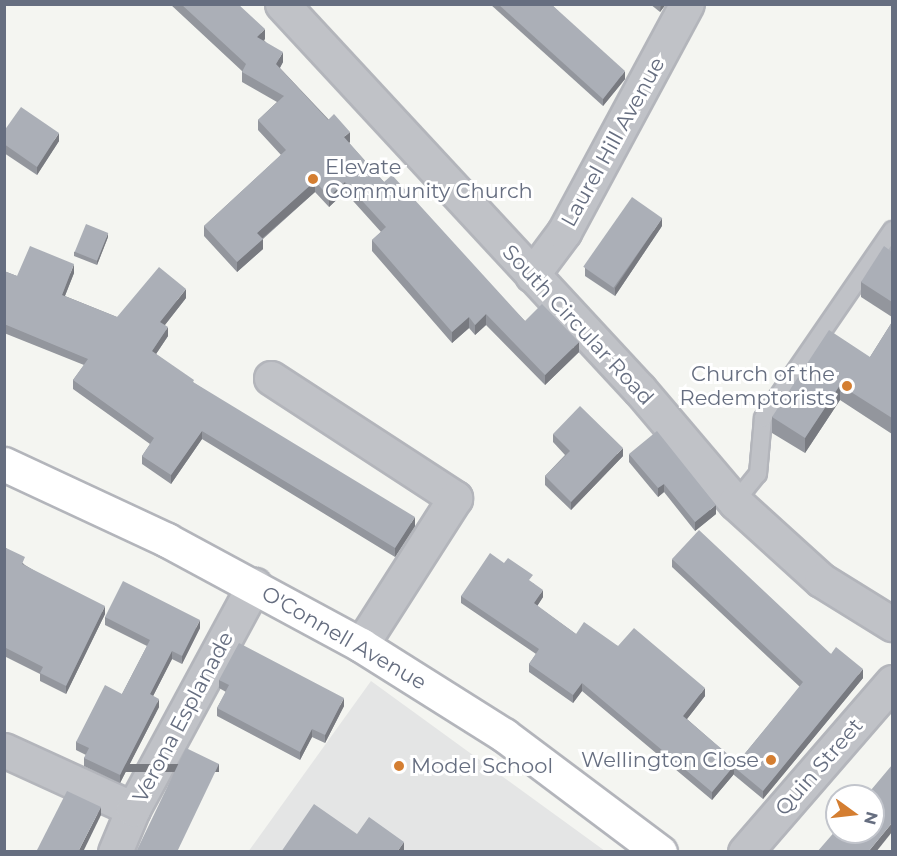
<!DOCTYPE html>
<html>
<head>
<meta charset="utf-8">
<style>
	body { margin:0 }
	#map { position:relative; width:897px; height:856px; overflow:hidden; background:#f4f5f1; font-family:Montserrat,sans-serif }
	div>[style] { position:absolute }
	.built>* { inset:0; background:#e4e5e5 }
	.roads { filter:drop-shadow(2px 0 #b3b5bb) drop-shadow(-2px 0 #b3b5bb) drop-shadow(0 2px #b3b5bb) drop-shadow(0 -2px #b3b5bb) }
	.lane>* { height:16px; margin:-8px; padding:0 8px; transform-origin:8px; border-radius:8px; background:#c0c2c7 }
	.street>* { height:33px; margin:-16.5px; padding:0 16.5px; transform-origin:16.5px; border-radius:16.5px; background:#c0c2c7 }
	.secondary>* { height:33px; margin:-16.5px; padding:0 16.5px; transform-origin:16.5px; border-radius:16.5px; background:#fff }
	.wall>* { inset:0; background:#93969d }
	.shaded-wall>* { inset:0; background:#787a80; transform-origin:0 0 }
	.building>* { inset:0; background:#abafb7; transform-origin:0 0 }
	.dots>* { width:16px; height:16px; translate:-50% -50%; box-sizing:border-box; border:3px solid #fff; border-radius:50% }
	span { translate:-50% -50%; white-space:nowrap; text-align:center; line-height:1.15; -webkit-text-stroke:6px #fff; paint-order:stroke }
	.street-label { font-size:21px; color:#666e80 }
	.poi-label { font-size:21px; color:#666e80 }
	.left { translate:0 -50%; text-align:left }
	.right { translate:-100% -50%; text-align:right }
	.frame { position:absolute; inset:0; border:6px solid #666e80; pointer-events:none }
	.north { position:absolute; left:825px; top:784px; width:60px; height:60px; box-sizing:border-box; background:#fff; border:2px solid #c2c5cc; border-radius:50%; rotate:105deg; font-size:16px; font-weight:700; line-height:24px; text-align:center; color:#666e80 }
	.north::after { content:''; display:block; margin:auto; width:21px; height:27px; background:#d47e31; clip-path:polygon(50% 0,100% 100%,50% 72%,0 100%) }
</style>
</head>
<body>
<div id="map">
	<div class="built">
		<div style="clip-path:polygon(371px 681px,605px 851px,248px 852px)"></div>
	</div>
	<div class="roads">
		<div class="lane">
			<div style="left:735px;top:502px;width:36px;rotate:-51deg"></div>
			<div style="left:758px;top:474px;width:56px;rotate:-84.9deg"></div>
			<div style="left:763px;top:418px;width:228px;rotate:-55.5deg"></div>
		</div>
		<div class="street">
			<div style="left:282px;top:4px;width:526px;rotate:47.16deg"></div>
			<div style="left:640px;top:390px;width:147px;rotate:49.7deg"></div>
			<div style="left:735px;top:502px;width:116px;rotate:42.2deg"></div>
			<div style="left:821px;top:580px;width:84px;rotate:31.8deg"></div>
			<div style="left:532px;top:275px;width:54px;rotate:-53.3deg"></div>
			<div style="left:564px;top:232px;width:259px;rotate:-61.7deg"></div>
			<div style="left:271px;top:378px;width:220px;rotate:33.1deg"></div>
			<div style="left:455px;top:498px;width:174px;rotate:122.6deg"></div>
			<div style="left:4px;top:750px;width:142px;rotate:24.6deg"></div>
			<div style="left:115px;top:852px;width:47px;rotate:-67.3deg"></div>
			<div style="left:133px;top:809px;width:255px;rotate:-61.6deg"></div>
			<div style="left:745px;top:852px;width:225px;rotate:-49.1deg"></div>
		</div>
		<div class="secondary">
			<div style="left:4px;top:464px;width:180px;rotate:25deg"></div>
			<div style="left:167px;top:540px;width:221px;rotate:28.4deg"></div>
			<div style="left:361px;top:645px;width:169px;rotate:32.2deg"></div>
			<div style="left:504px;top:735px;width:195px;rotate:36.9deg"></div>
		</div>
	</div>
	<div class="wall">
		<div style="clip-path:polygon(170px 4px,238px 4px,265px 39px,264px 40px,283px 62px,280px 68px,350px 142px,349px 143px,384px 182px,525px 321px,579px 352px,545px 385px,486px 325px,475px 335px,469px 328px,452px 343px,372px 251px,372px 240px,381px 232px,345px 192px,329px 207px,315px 192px,263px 239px,263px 249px,237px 272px,204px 236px,204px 226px,281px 155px,258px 130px,258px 120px,277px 102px,242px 82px,242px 71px)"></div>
		<div style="clip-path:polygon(490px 4px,551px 4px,625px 79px,603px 106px)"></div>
		<div style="clip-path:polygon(650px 4px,666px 4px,660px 12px)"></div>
		<div style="clip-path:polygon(4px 131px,59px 141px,37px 175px,4px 153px)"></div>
		<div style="clip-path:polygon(662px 226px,615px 296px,585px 276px,585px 268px)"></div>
		<div style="clip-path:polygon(108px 237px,97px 265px,74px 256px,74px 252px)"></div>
		<div style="clip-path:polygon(892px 252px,892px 317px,861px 297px,861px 282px)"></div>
		<div style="clip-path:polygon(4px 271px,17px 276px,74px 273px,65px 296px,117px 317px,186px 298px,165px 325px,168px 336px,156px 354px,194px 383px,415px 526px,395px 557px,202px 439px,171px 484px,142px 464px,142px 456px,150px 444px,73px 389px,73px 380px,84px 365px,4px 333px)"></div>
		<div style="clip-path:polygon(892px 322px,892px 434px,840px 400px,805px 453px,772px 433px,772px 417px,870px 357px)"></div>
		<div style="clip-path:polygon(553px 434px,623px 456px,571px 510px,545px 485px,545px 476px,565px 455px,553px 442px)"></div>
		<div style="clip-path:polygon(629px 454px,716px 514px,695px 531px,664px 492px,658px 497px,629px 462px)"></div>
		<div style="clip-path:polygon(5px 547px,25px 565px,105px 614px,66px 694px,40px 681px,40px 674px,4px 656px)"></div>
		<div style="clip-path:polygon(672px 559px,831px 654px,863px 678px,763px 799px,734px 775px,734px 774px,712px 800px,582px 691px,573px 703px,529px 672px,529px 664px,536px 654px,461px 603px,461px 596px,533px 583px,543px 597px,537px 606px,576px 634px,618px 646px,705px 696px,687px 719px,737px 763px,800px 687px,672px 567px)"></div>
		<div style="clip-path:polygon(105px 617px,200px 628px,182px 664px,172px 659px,153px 696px,159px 707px,120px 783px,84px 766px,84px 758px,86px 755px,76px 750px,76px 742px,122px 694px,147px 646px,105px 625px)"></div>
		<div style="clip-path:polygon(219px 680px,344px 706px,325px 743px,312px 737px,300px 760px,217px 716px,217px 708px,226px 692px,219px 688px)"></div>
	</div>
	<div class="shaded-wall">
		<div style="clip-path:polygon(661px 4px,666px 4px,660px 12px)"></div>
		<div style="clip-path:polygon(265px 29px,265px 39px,257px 47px,257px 37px)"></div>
		<div style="clip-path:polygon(283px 52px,283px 62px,276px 74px,276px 64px)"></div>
		<div style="clip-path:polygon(625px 71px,625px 79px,603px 106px,603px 99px)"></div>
		<div style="clip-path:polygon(350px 132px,350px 142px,344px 147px,344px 137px)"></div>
		<div style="clip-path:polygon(59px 133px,59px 141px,37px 175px,37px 167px)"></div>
		<div style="clip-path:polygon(315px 181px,315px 192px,257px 243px,257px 233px)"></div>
		<div style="clip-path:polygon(345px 182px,345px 192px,329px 207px,329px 197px)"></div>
		<div style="clip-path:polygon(662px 218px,662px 226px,615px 296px,615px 288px)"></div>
		<div style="clip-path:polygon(108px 233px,108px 237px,97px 265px,97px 261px)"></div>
		<div style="clip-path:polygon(263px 239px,263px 249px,237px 272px,237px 262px)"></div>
		<div style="clip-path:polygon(74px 264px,74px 273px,62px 303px,62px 295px)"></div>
		<div style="clip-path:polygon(186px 289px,186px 298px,160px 331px,160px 322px)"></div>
		<div style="clip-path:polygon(486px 314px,486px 325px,475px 335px,475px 325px)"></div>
		<div style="clip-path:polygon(469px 317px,469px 328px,452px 343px,452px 332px)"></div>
		<div style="clip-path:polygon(168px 327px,168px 336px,152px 360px,152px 351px)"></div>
		<div style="clip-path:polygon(579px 342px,579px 352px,545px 385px,545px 375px)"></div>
		<div style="clip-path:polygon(840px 385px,840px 400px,805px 453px,805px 438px)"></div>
		<div style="clip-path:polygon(202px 431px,202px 439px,171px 484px,171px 475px)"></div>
		<div style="clip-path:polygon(623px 448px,623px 456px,571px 510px,571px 502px)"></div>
		<div style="clip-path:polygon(664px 484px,664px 492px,658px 497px,658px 488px)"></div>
		<div style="clip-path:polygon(716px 505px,716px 514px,695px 531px,695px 522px)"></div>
		<div style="clip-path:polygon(415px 517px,415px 526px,395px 557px,395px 548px)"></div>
		<div style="clip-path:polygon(543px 590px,543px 597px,534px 611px,534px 603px)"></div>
		<div style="clip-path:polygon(105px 606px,105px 614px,66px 694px,66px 686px)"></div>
		<div style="clip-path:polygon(200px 620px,200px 628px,182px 664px,182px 656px)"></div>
		<div style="clip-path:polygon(172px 651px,172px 659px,150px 702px,150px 694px)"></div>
		<div style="clip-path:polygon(863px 669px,863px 678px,763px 799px,763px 791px)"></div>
		<div style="clip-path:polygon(582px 683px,582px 691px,573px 703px,573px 695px)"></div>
		<div style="clip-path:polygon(705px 688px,705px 696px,683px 724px,683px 716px)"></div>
		<div style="clip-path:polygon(344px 698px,344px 706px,325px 743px,325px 735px)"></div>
		<div style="clip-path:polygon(159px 699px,159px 707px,120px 783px,120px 775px)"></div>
		<div style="clip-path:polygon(312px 729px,312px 737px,300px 760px,300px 752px)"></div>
		<div style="clip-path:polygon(737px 762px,734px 767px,734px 774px,712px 800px,712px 792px)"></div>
		<div style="left:219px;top:764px;width:8px;height:98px;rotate:90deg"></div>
		<div style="clip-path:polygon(101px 807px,101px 815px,83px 852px,78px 852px)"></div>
		<div style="clip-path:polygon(892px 823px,892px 832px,876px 852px,868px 852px)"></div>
		<div style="clip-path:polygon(404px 842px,404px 852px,397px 852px)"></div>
	</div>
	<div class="building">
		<div style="clip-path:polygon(181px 4px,238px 4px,265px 29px,257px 37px,283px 52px,276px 64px,328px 120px,334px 114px,350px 132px,344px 137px,384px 182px,392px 175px,525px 321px,542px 304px,579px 342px,545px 375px,486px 314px,475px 325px,469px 317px,452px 332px,372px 240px,386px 227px,345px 182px,329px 197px,315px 181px,257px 233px,263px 239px,237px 262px,204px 226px,286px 150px,258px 120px,284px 96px,242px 72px,246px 64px)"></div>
		<div style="clip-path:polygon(498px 4px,551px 4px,625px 71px,603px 99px)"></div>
		<div style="clip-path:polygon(21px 107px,59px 133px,37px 167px,4px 144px,4px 131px)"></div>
		<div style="left:632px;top:197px;width:37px;height:85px;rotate:35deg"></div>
		<div style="left:86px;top:224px;width:24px;height:30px;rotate:22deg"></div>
		<div style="clip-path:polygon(30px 246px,74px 264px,62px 295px,117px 317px,159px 267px,186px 289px,160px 322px,168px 327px,152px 351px,194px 380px,193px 382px,415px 517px,395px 548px,202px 431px,171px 475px,142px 456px,154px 438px,73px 380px,88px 359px,4px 324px,4px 271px,17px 276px)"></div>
		<div style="clip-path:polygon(884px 246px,892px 252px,892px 302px,861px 282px)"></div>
		<div style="clip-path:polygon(892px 322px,892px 418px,840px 385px,805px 438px,772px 417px,829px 330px,870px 357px)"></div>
		<div style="clip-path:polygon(580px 406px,623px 448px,571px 502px,545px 476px,570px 451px,553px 434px)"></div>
		<div style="clip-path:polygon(657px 431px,716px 505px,695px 522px,664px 484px,658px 488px,629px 454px)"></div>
		<div style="clip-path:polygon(699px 530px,831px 654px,836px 647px,863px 669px,763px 791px,734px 767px,803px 682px,672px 559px)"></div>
		<div style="clip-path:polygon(4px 547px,25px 557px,22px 564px,105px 606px,66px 686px,40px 673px,43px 667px,4px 647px)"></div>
		<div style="clip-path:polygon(490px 553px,504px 563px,508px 558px,533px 575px,529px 580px,543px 590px,534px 603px,576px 634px,584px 622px,618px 646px,634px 628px,705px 688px,683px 716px,737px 762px,712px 792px,582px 683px,573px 695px,529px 664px,539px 649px,461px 596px)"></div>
		<div style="clip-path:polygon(123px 581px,200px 620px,182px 656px,172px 651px,150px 694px,159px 699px,120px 775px,84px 758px,89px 748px,76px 742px,105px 685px,122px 694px,150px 640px,105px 617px)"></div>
		<div style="clip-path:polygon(239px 643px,344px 698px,325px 735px,312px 729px,300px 752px,217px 708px,229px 685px,219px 680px)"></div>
		<div style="clip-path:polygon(186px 748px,219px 764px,177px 852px,136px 852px)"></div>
		<div style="clip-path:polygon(892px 765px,892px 823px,868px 852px,817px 852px,837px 829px,837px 832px,873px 832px,873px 796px,866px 796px)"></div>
		<div style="clip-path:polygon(67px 791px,101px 807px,78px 852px,36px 852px)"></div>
		<div style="clip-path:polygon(314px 804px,357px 834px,369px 817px,404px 842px,397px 852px,281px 852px)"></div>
	</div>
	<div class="dots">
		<div style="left:313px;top:179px;background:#d47e31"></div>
		<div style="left:847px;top:386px;background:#d47e31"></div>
		<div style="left:771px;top:760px;background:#d47e31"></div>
		<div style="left:399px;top:766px;background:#d47e31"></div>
	</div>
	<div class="street-label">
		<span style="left:613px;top:142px;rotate:-61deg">Laurel Hill Avenue</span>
		<span style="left:578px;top:325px;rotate:47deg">South Circular Road</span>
		<span style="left:344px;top:638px;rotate:30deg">O'Connell Avenue</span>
		<span style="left:183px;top:717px;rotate:-62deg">Verona Esplanade</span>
		<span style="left:819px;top:767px;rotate:-49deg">Quin Street</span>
	</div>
	<div class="poi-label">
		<span class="left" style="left:325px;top:179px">Elevate<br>Community Church</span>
		<span class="right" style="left:835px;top:386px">Church of the<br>Redemptorists</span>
		<span class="right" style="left:759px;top:760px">Wellington Close</span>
		<span class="left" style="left:411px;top:766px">Model School</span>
	</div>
	<div class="frame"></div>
	<div class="north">N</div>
</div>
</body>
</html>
